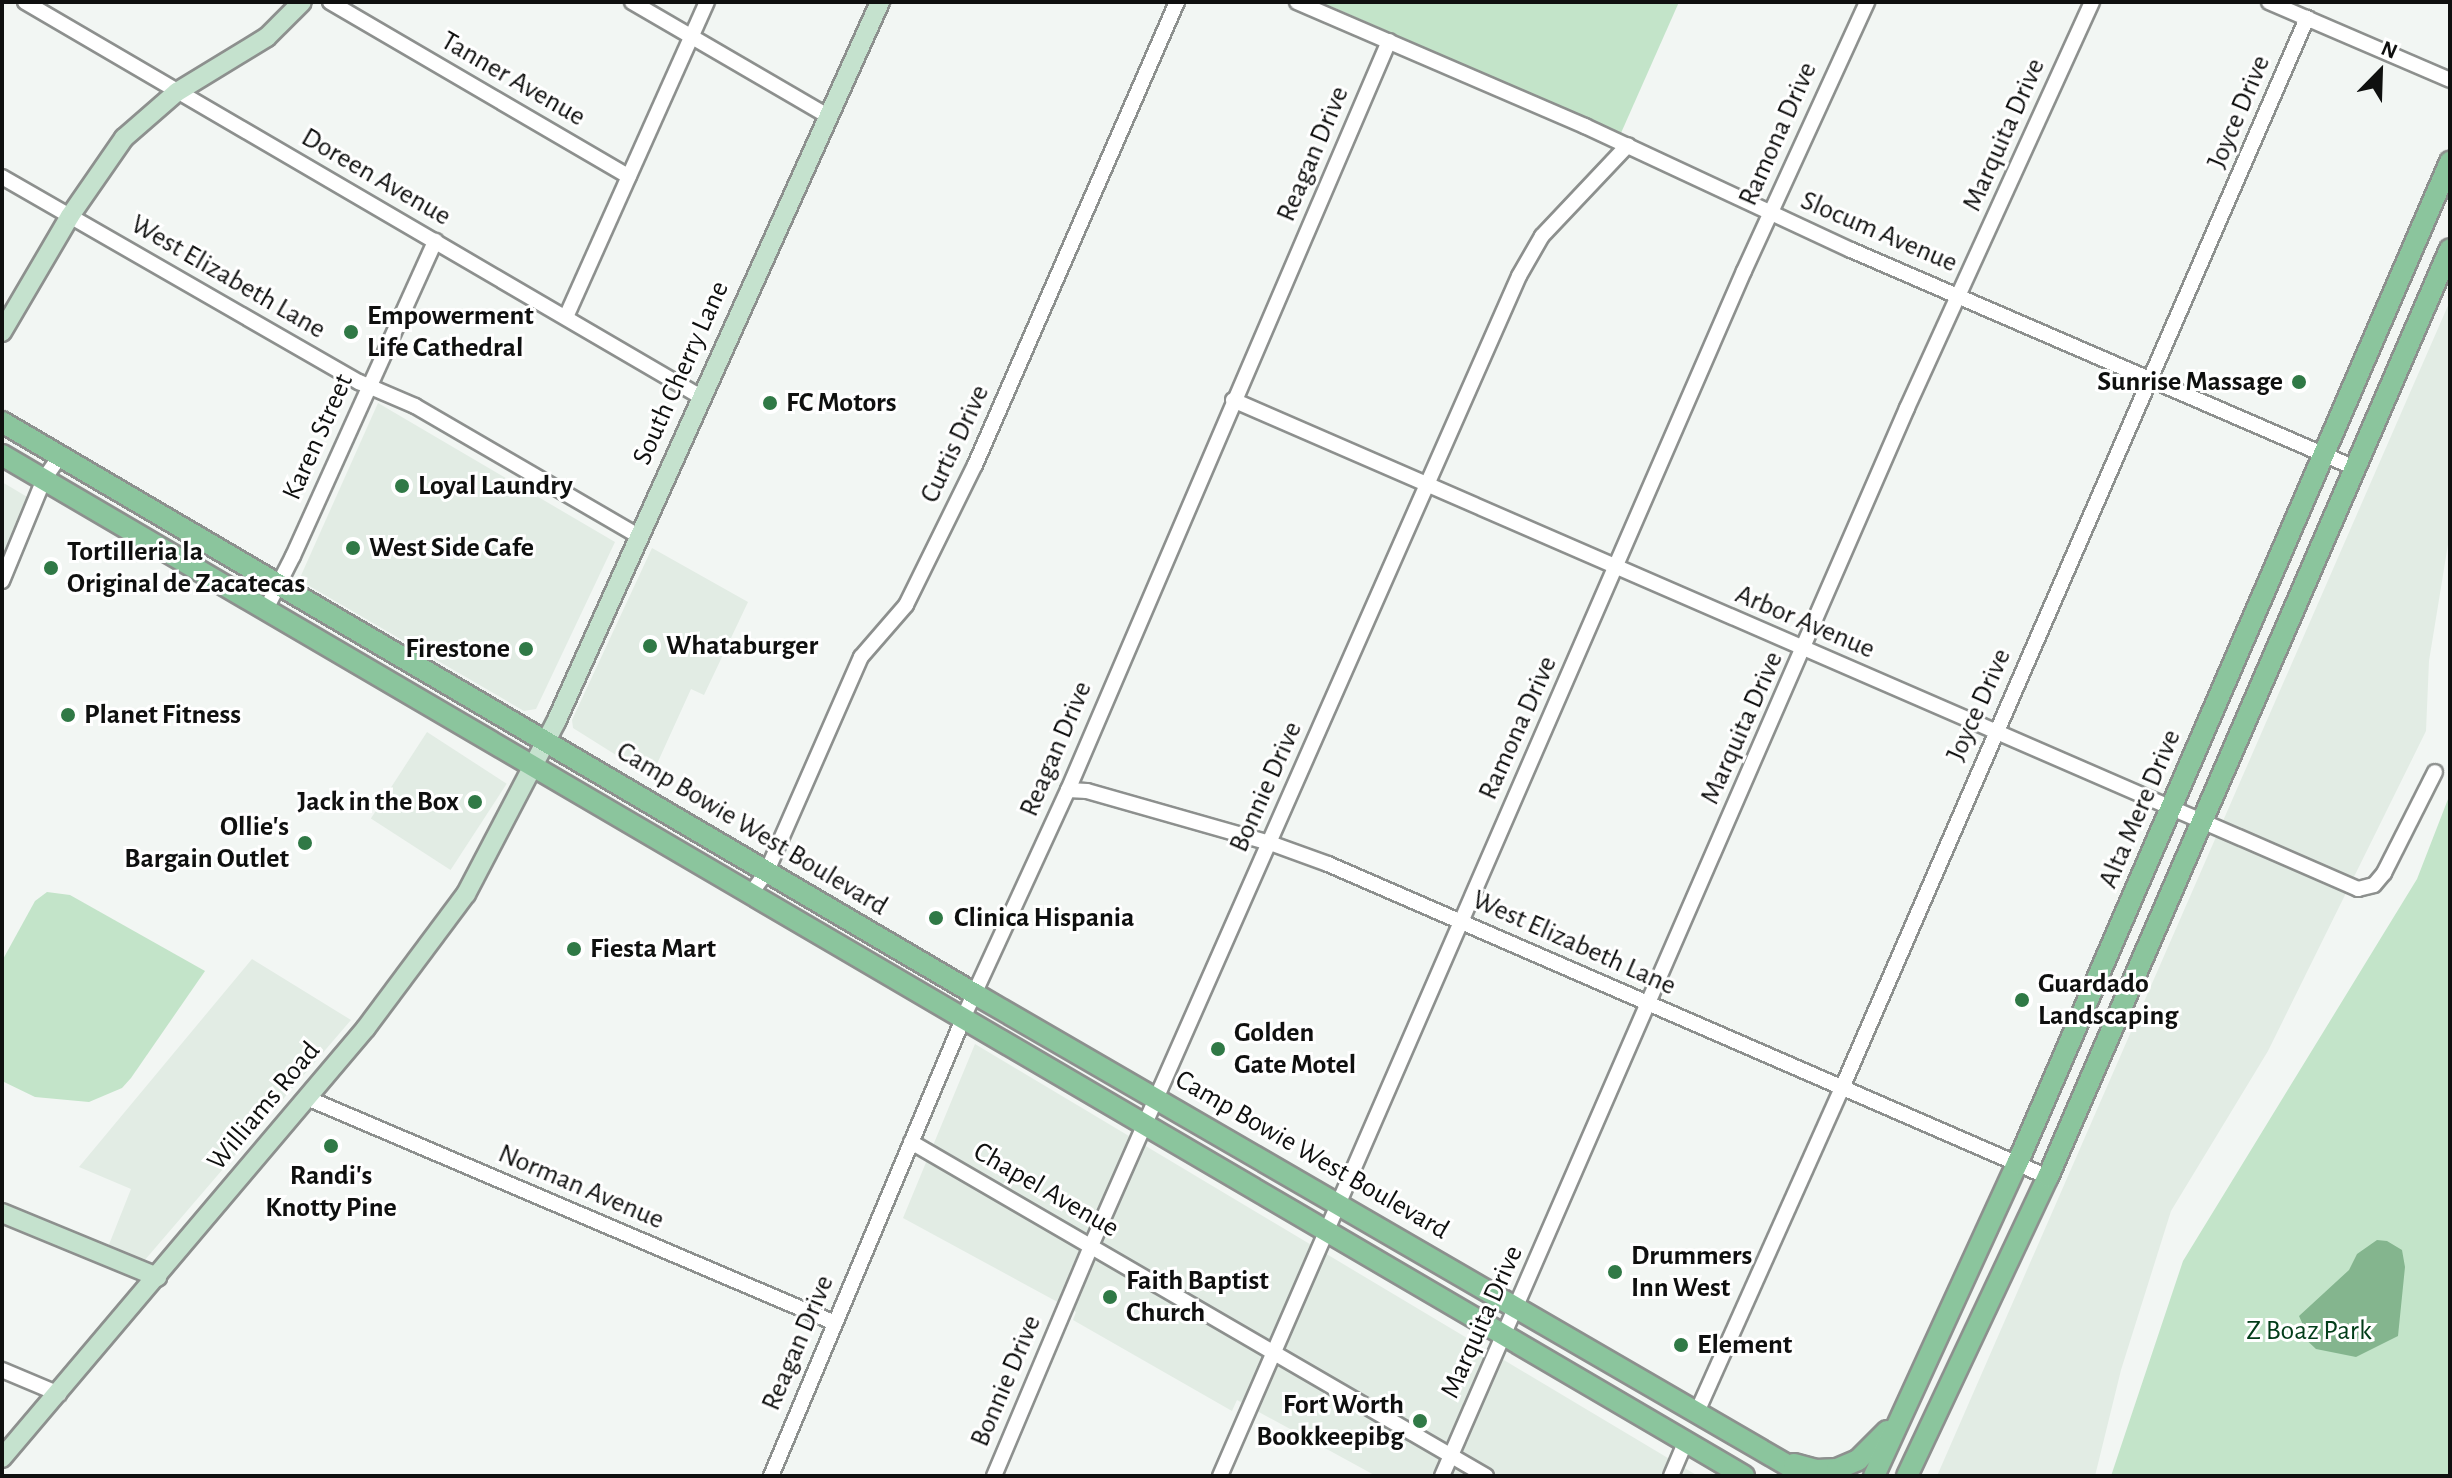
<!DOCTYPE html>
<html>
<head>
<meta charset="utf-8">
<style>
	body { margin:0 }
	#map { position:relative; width:2452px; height:1478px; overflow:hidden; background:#f2f6f3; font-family:"Alegreya Sans",sans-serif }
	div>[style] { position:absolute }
	.built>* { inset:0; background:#e2ece4; transform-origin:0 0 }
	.green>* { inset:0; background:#c3e4c9 }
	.water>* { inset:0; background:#84b58e }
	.roads { filter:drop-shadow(2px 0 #8d908e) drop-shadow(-2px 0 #8d908e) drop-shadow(0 2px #8d908e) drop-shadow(0 -2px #8d908e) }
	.street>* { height:14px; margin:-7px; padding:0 7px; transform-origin:7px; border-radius:7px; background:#fff }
	.secondary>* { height:18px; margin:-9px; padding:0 9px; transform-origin:9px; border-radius:9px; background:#c5e2ce }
	.primary>* { height:20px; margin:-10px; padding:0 10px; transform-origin:10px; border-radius:10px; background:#8bc59d }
	.dots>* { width:22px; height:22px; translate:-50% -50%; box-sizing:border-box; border:4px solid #fff; border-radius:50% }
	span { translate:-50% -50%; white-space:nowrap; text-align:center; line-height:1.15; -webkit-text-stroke:6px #fff; paint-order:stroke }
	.street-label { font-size:28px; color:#0f100f }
	.poi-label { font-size:28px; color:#0f100f; font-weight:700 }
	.left { translate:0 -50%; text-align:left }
	.right { translate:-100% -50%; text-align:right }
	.park-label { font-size:28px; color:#023d19 }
	.frame { position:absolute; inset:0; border:4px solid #0f100f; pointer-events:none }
	.north { position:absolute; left:2340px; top:32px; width:80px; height:80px; -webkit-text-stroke:6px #fff; paint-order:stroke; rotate:23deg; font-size:22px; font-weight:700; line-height:32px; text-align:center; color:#0f100f }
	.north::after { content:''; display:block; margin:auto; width:28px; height:36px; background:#0f100f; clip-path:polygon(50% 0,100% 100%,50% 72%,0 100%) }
</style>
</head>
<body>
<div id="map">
	<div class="built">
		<div style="clip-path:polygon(2450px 301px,2450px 532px,2429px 661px,2426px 731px,2268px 1051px,2171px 1211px,2121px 1370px,2095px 1476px,1937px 1476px)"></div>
		<div style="clip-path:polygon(378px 403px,615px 542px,536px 709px,524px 711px,299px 580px)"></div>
		<div style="clip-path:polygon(2px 482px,29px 498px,2px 561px)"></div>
		<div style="clip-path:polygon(652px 548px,748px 602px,704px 695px,691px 689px,651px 777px,573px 728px,572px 720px)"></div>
		<div style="left:427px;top:732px;width:95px;height:103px;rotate:33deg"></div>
		<div style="clip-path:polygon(252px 959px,351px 1020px,144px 1261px,108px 1247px,131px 1189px,79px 1167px)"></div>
		<div style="clip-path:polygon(975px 1044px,1698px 1476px,1376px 1476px,1237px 1400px,1232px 1411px,1073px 1320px,1076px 1312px,903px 1218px)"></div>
	</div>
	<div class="green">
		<div style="clip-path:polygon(1321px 2px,1679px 2px,1621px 133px)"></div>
		<div style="clip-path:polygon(2450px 794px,2450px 1476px,2111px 1476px,2183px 1261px,2417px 879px)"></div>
		<div style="clip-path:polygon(47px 892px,70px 895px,205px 971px,131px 1078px,122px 1088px,89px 1102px,35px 1097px,2px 1081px,2px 961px,35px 901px)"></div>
	</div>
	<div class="water">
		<div style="clip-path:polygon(2377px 1240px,2387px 1241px,2402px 1250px,2405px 1267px,2398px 1336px,2356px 1357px,2316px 1349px,2300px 1334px,2304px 1327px,2299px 1316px,2349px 1270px,2357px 1254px)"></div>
	</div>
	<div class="roads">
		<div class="street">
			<div style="left:25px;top:2px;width:783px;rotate:30.3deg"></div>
			<div style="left:330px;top:2px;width:346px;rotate:30.3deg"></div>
			<div style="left:632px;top:2px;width:227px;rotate:30.2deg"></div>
			<div style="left:1297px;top:2px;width:314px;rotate:23.3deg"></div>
			<div style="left:1585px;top:126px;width:293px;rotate:25deg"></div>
			<div style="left:1851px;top:250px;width:549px;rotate:23.39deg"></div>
			<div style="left:2269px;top:2px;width:197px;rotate:23.3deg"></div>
			<div style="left:2px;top:177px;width:412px;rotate:29.9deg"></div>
			<div style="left:359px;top:382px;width:61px;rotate:23.2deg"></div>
			<div style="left:415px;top:406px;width:258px;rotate:30.2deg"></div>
			<div style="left:566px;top:317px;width:345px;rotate:-65.9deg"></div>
			<div style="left:1233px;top:400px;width:1227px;rotate:23.49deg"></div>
			<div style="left:2358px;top:889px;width:16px;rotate:-14deg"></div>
			<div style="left:2374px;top:885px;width:16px;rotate:-50deg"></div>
			<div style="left:2384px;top:873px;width:113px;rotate:-63.2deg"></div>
			<div style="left:2px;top:581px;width:110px;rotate:-67.6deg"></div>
			<div style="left:44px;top:479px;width:28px;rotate:-55deg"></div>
			<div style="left:266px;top:609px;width:59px;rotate:-63deg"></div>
			<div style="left:293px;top:556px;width:346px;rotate:-65.7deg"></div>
			<div style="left:1068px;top:790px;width:19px;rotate:3deg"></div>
			<div style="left:1087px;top:791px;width:190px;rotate:15.9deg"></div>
			<div style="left:1270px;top:843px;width:62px;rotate:19.9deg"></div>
			<div style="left:1328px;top:864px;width:785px;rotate:23.5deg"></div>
			<div style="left:752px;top:892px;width:26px;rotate:-54deg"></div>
			<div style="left:767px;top:871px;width:234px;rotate:-66.3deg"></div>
			<div style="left:861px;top:657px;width:69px;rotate:-49.1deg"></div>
			<div style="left:906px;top:605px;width:156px;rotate:-63.8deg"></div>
			<div style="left:975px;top:465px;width:505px;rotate:-66.43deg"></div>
			<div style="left:307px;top:1098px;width:574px;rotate:23.08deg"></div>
			<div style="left:911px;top:1142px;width:665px;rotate:30.15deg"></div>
			<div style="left:2px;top:1370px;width:62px;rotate:22.8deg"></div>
			<div style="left:1697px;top:1412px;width:355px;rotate:-65.9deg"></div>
			<div style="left:1842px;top:1088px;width:1167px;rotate:-66.51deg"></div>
			<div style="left:771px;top:1476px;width:499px;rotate:-67.2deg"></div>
			<div style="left:964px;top:1016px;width:249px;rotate:-65.3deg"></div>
			<div style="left:1068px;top:790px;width:815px;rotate:-66.8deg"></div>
			<div style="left:994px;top:1476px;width:250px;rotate:-67.1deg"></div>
			<div style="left:1091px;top:1246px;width:1060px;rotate:-66.19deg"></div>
			<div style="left:1519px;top:276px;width:46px;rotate:-60.1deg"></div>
			<div style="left:1542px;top:236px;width:125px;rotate:-46.6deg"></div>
			<div style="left:1220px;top:1476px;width:1314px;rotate:-66.5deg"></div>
			<div style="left:1744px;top:271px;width:296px;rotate:-65.4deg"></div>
			<div style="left:1442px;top:1476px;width:1165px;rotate:-66.47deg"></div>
			<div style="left:1907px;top:408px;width:446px;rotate:-65.5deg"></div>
			<div style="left:1671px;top:1476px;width:38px;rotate:-67deg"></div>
		</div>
		<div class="secondary">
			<div style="left:2px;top:332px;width:134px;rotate:-59.6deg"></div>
			<div style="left:70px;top:216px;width:95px;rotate:-55.3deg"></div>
			<div style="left:124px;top:138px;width:70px;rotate:-41deg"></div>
			<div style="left:177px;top:92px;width:105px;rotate:-31.4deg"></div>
			<div style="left:267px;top:37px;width:49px;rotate:-45deg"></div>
			<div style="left:2px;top:1213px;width:168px;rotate:22.4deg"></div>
			<div style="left:2px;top:1458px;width:563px;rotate:-49.75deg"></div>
			<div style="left:366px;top:1028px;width:167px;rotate:-53.3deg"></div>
			<div style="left:466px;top:894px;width:194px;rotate:-62.4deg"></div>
			<div style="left:556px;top:722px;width:790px;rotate:-65.77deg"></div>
		</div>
		<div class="primary">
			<div style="left:2px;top:422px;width:1129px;rotate:30.45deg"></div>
			<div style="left:975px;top:994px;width:961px;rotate:30.11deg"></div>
			<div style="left:2px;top:455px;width:2019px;rotate:30.37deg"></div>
			<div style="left:1794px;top:1464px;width:23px;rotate:15deg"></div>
			<div style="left:1816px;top:1470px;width:21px;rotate:-3deg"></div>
			<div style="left:1837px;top:1469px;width:23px;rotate:-23deg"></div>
			<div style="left:1858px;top:1460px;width:41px;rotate:-45deg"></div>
			<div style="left:1874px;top:1476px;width:343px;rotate:-65.4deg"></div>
			<div style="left:2017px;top:1164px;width:1092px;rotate:-66.63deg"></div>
			<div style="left:1907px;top:1476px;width:331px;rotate:-64.8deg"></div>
			<div style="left:2048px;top:1177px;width:1011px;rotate:-66.58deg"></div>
		</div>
	</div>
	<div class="dots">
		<div style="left:351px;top:332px;background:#307946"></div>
		<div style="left:2299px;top:382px;background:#307946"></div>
		<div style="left:770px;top:403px;background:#307946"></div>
		<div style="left:402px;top:486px;background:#307946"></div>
		<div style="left:353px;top:548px;background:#307946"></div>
		<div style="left:51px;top:568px;background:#307946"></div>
		<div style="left:650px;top:646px;background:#307946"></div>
		<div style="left:526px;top:649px;background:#307946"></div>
		<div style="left:68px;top:715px;background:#307946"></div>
		<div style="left:475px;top:802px;background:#307946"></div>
		<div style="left:305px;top:843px;background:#307946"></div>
		<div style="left:936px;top:918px;background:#307946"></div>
		<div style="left:574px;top:949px;background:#307946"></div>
		<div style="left:2022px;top:1000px;background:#307946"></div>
		<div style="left:1218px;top:1049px;background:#307946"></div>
		<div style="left:331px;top:1146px;background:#307946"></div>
		<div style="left:1615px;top:1272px;background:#307946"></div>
		<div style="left:1110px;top:1297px;background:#307946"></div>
		<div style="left:1681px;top:1345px;background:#307946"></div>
		<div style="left:1420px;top:1421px;background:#307946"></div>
	</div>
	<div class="street-label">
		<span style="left:513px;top:79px;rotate:30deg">Tanner Avenue</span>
		<span style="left:2239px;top:112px;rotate:-67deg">Joyce Drive</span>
		<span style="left:1778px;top:134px;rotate:-66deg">Ramona Drive</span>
		<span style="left:2004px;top:135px;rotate:-66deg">Marquita Drive</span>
		<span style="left:1313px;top:154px;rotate:-67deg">Reagan Drive</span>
		<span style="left:376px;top:177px;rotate:30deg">Doreen Avenue</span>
		<span style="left:1879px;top:232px;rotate:23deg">Slocum Avenue</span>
		<span style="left:228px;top:277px;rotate:30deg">West Elizabeth Lane</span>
		<span style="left:681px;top:373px;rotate:-66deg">South Cherry Lane</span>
		<span style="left:318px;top:437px;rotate:-66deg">Karen Street</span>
		<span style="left:955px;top:444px;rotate:-65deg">Curtis Drive</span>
		<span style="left:1805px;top:622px;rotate:23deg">Arbor Avenue</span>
		<span style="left:1979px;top:705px;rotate:-66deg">Joyce Drive</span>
		<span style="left:1518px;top:728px;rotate:-66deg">Ramona Drive</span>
		<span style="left:1742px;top:728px;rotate:-66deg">Marquita Drive</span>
		<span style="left:1056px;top:749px;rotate:-67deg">Reagan Drive</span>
		<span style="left:1266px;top:787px;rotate:-66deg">Bonnie Drive</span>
		<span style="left:2140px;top:809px;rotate:-67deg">Alta Mere Drive</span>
		<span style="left:752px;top:829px;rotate:31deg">Camp Bowie West Boulevard</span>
		<span style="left:1574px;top:943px;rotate:24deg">West Elizabeth Lane</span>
		<span style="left:264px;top:1106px;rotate:-50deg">Williams Road</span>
		<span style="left:1312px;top:1155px;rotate:30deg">Camp Bowie West Boulevard</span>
		<span style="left:581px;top:1187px;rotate:23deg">Norman Avenue</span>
		<span style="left:1046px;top:1190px;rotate:30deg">Chapel Avenue</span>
		<span style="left:1482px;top:1322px;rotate:-66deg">Marquita Drive</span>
		<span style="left:798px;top:1343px;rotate:-67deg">Reagan Drive</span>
		<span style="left:1006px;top:1381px;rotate:-67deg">Bonnie Drive</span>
	</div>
	<div class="poi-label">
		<span class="left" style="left:367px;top:332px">Empowerment<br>Life Cathedral</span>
		<span class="right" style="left:2283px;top:382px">Sunrise Massage</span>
		<span class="left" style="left:786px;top:403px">FC Motors</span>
		<span class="left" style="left:418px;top:486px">Loyal Laundry</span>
		<span class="left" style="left:369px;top:548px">West Side Cafe</span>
		<span class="left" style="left:67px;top:568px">Tortilleria la<br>Original de Zacatecas</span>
		<span class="left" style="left:666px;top:646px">Whataburger</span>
		<span class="right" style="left:510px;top:649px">Firestone</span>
		<span class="left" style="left:84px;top:715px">Planet Fitness</span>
		<span class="right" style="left:459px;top:802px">Jack in the Box</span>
		<span class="right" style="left:289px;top:843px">Ollie's<br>Bargain Outlet</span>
		<span class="left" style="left:954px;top:918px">Clinica Hispania</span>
		<span class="left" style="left:590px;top:949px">Fiesta Mart</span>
		<span class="left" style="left:2038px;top:1000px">Guardado<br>Landscaping</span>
		<span class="left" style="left:1234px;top:1049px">Golden<br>Gate Motel</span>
		<span style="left:331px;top:1192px">Randi's<br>Knotty Pine</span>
		<span class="left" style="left:1631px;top:1272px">Drummers<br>Inn West</span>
		<span class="left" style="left:1126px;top:1297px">Faith Baptist<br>Church</span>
		<span class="left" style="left:1697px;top:1345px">Element</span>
		<span class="right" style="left:1404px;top:1421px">Fort Worth<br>Bookkeepibg</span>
	</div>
	<div class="park-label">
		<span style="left:2309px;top:1331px">Z Boaz Park</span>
	</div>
	<div class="frame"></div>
	<div class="north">N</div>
</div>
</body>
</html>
